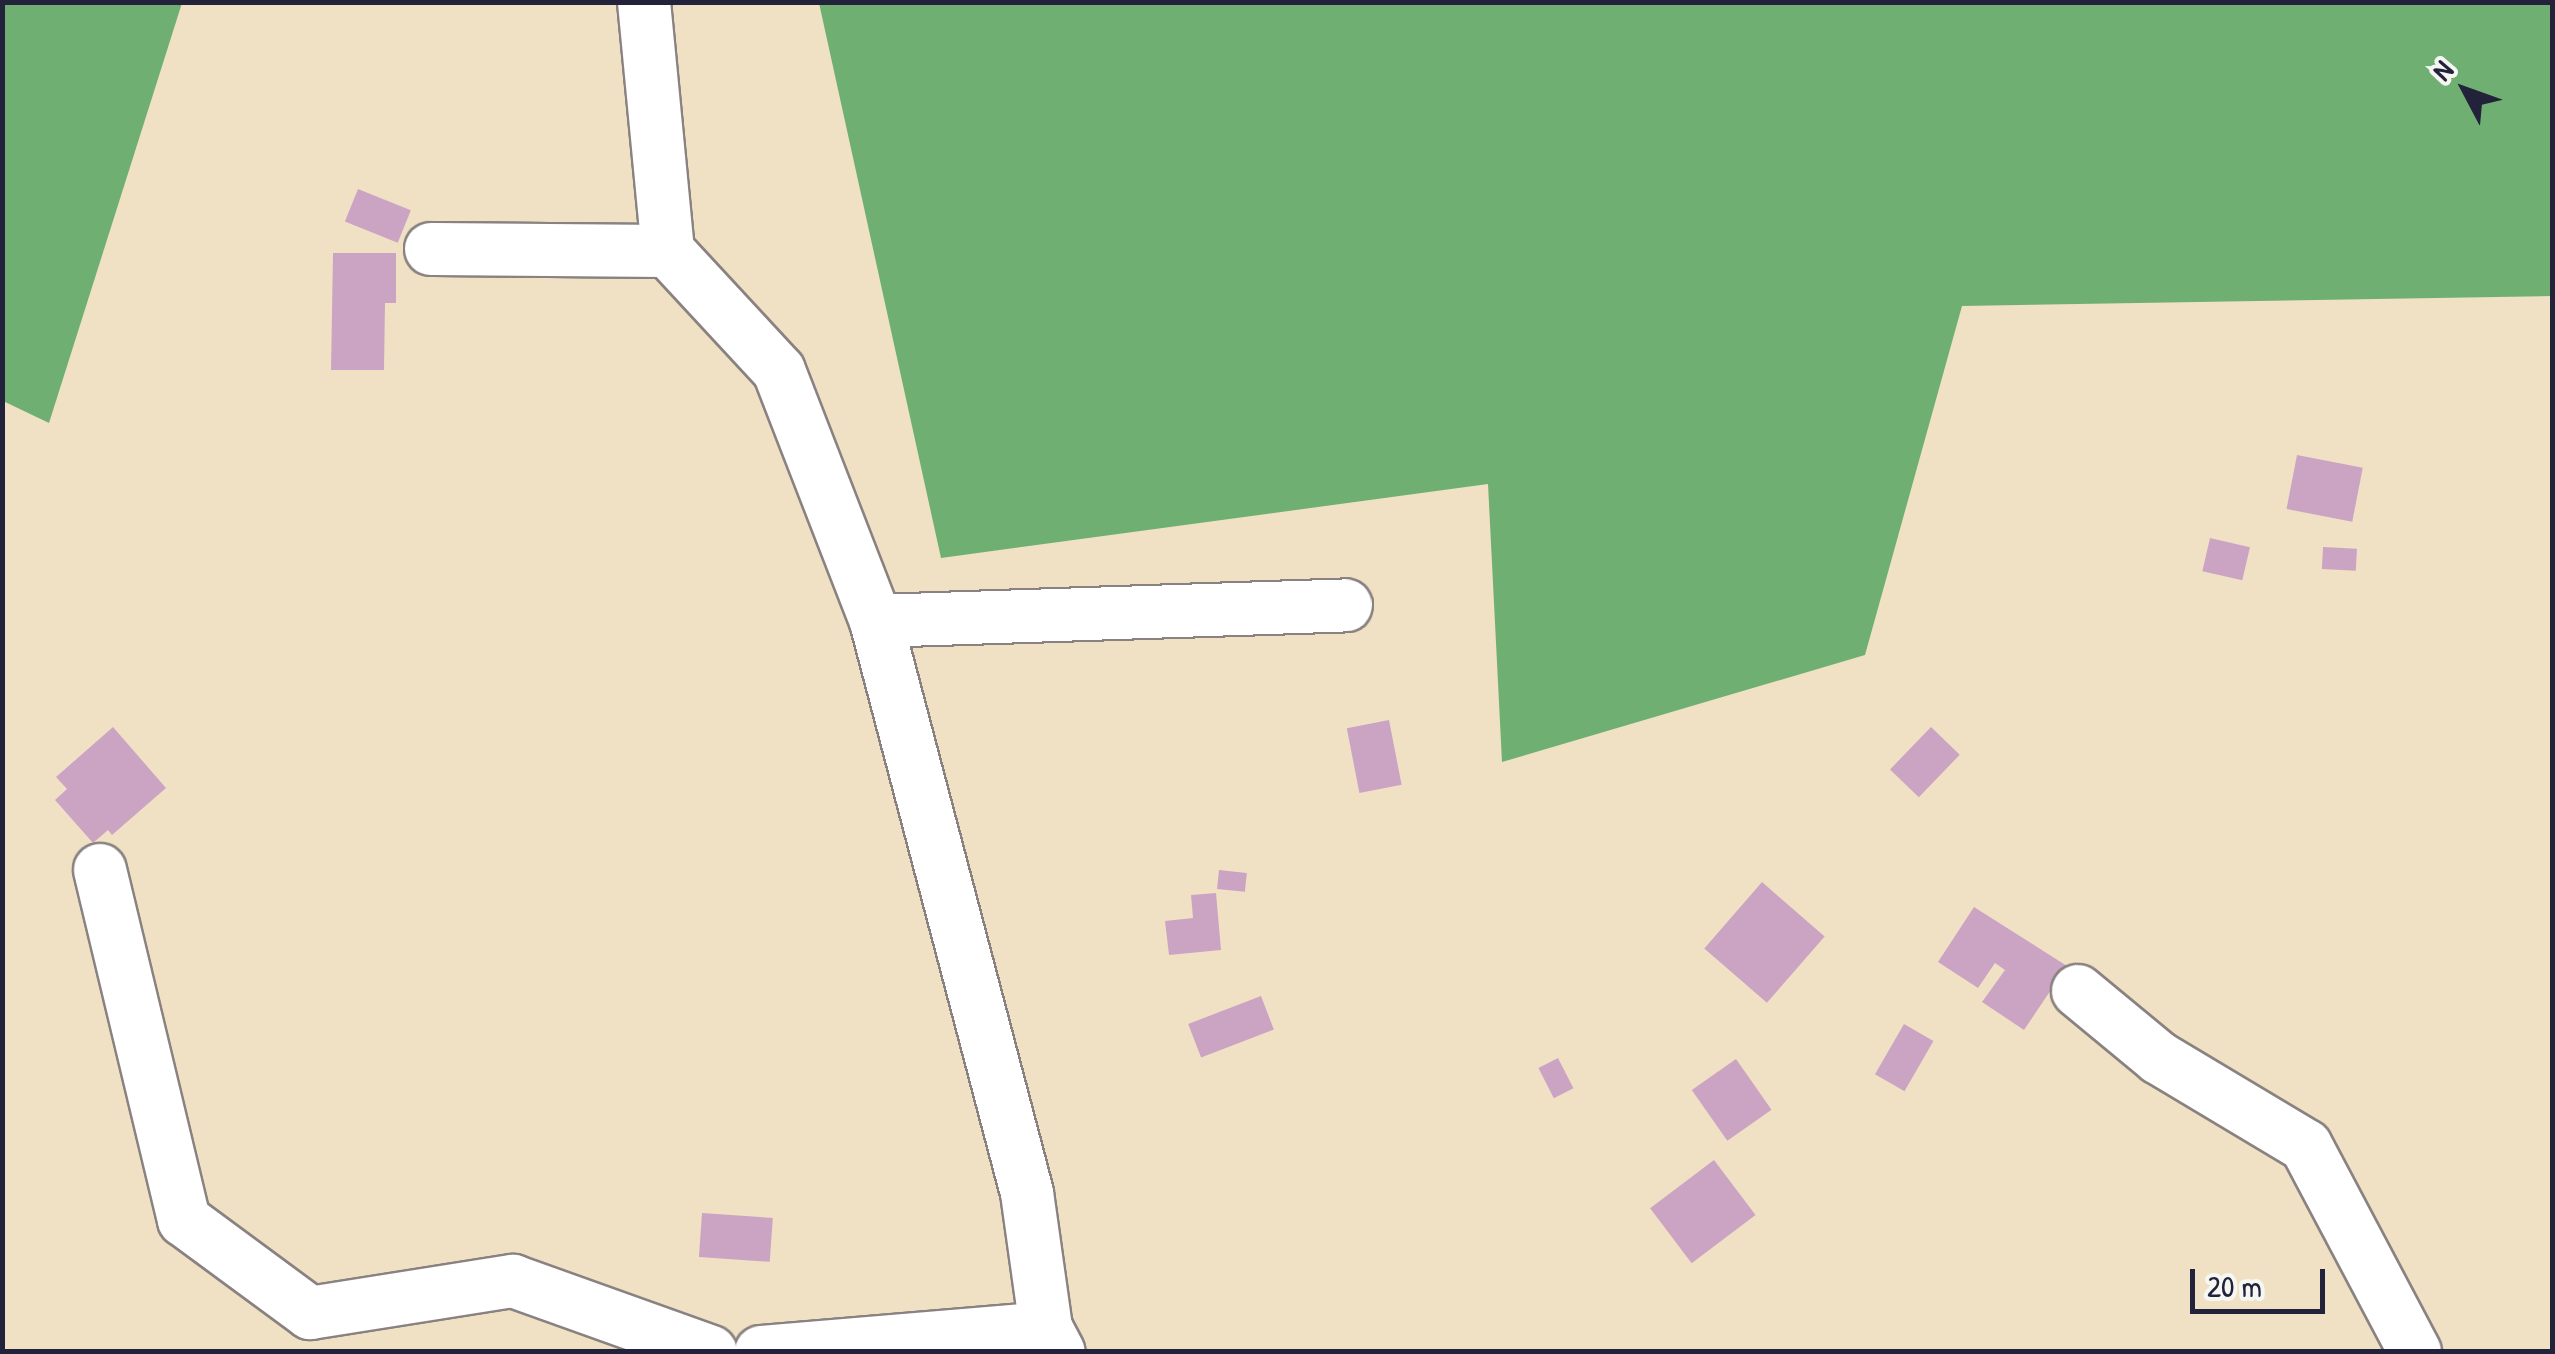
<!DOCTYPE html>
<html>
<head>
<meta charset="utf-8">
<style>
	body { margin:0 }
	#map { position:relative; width:2555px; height:1354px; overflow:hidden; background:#f0e1c5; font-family:"Patrick Hand",sans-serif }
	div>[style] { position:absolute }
	.forest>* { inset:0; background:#6fb072 }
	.building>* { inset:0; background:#cba4c4; transform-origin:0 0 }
	.roads { filter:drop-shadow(2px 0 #898280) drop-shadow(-2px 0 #898280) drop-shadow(0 2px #898280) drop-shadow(0 -2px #898280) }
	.minor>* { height:52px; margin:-26px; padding:0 26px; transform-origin:26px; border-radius:26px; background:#fff }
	span { translate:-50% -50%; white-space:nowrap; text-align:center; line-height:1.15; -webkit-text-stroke:10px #f6f6f2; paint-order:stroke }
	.frame { position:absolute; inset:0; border:5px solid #22223b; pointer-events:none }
	.north { position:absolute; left:2415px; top:40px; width:100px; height:100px; -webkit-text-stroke:8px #f6f6f2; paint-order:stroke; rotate:311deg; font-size:28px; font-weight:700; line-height:40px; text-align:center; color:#22223b }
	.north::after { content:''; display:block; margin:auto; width:35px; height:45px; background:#22223b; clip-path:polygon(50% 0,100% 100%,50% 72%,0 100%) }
	.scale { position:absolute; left:2190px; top:1269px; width:135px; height:45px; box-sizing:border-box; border:5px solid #22223b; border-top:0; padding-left:12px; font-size:30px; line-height:35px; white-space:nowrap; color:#22223b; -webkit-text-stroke:8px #f6f6f2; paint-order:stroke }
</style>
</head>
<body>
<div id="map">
	<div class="forest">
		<div style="clip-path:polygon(2px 3px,182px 3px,49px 423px,3px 401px)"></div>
		<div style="clip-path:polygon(819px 3px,2552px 3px,2552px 296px,1962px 306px,1865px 655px,1502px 762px,1488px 484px,941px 558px)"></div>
	</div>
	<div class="building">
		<div style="left:358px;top:189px;width:57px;height:35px;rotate:22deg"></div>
		<div style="clip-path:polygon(333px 253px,396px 253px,396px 303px,385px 303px,384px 370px,331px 370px)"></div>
		<div style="left:2297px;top:455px;width:67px;height:55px;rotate:11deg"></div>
		<div style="left:2210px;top:538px;width:41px;height:34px;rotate:13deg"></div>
		<div style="left:2323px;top:547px;width:34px;height:22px;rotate:3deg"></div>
		<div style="left:1389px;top:720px;width:66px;height:43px;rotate:79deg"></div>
		<div style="clip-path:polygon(113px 727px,166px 788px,112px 835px,108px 830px,93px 843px,55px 800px,67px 789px,56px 777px)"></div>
		<div style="left:1931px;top:727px;width:40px;height:59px;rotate:44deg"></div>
		<div style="left:1219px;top:870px;width:28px;height:19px;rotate:6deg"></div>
		<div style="left:1762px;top:882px;width:83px;height:88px;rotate:41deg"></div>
		<div style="clip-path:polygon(1216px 893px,1221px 950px,1169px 955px,1165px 921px,1193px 918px,1191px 895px)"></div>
		<div style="clip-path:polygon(1974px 907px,2067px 966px,2024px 1030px,1982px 1002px,2005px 970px,1995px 963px,1978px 988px,1938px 962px)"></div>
		<div style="left:1261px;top:996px;width:36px;height:78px;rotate:69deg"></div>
		<div style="left:1904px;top:1024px;width:34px;height:58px;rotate:30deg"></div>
		<div style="left:1558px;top:1058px;width:34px;height:22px;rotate:63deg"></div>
		<div style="left:1736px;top:1059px;width:62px;height:54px;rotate:55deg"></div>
		<div style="left:1714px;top:1160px;width:69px;height:80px;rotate:53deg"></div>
		<div style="left:702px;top:1213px;width:71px;height:44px;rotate:4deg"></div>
	</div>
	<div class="roads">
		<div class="minor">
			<div style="left:644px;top:2px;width:250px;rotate:84.5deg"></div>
			<div style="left:668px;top:251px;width:163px;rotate:47.2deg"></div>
			<div style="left:779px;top:371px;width:268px;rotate:68.8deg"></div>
			<div style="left:876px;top:621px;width:592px;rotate:75.21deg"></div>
			<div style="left:1027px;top:1193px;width:136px;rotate:82deg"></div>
			<div style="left:1046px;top:1328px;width:27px;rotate:62deg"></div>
			<div style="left:431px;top:249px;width:237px;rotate:0.5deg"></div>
			<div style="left:876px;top:621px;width:470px;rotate:-1.9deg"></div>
			<div style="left:100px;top:870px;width:360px;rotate:76.5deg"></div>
			<div style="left:184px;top:1220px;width:157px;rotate:36.4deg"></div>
			<div style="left:310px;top:1313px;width:206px;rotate:-9deg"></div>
			<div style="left:513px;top:1281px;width:210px;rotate:19.7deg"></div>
			<div style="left:2078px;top:991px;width:105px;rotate:39.6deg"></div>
			<div style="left:2159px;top:1058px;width:171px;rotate:30.9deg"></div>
			<div style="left:2306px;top:1146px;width:233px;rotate:62.1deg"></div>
			<div style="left:761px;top:1352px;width:286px;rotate:-4.8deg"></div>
		</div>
	</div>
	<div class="frame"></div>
	<div class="north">N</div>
	<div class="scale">20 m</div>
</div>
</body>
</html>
